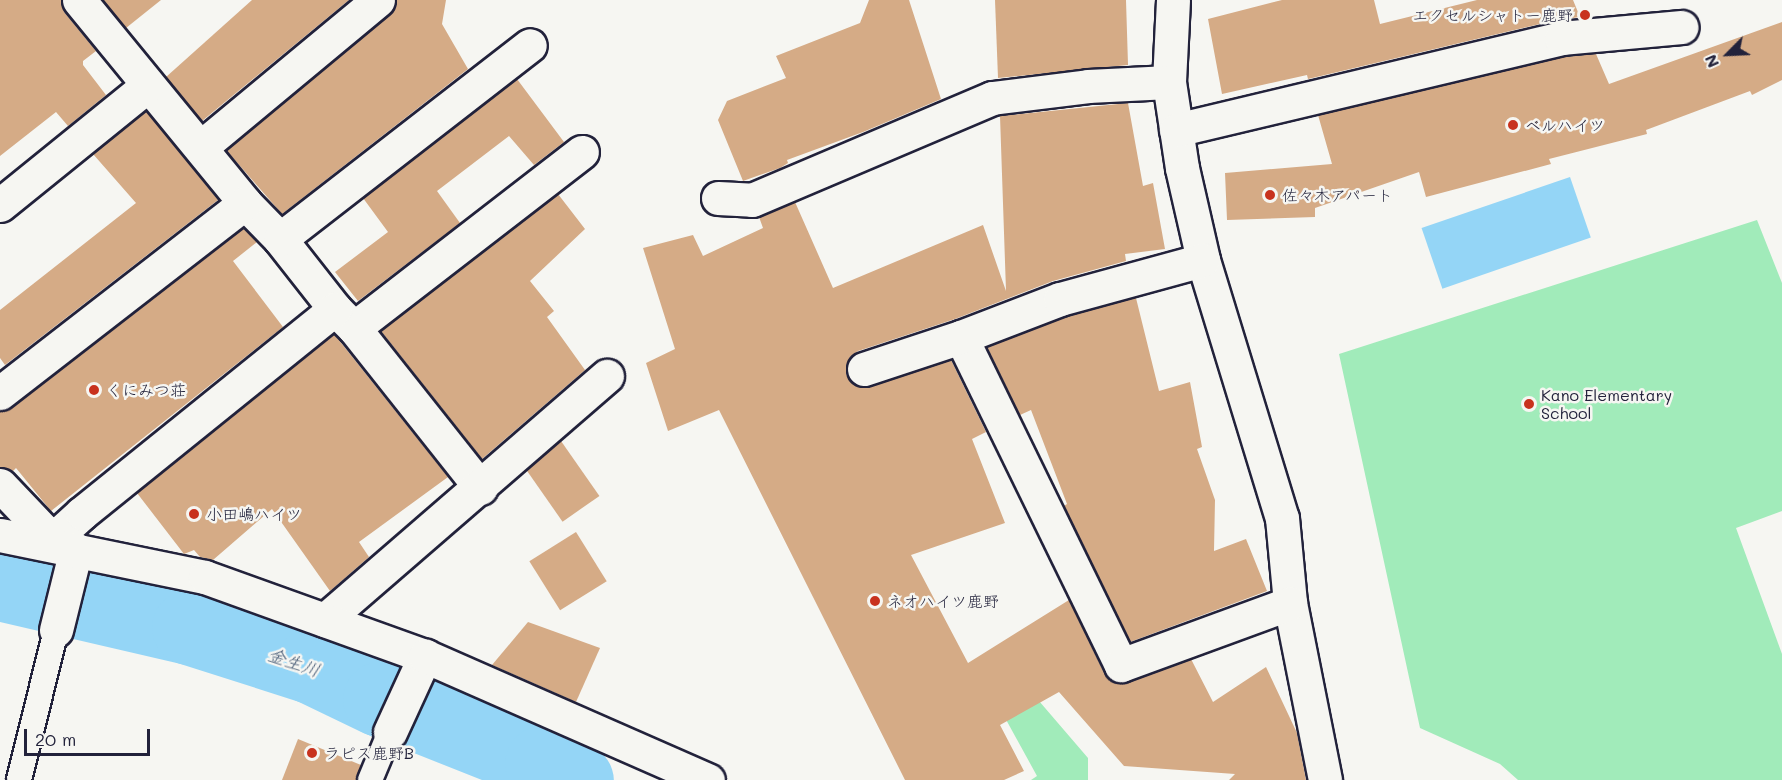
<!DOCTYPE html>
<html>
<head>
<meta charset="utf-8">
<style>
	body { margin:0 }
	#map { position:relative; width:1782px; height:780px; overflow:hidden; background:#f6f6f2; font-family:Mali,"Klee One",sans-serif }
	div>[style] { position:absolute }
	.green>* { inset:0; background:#a1ebba }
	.water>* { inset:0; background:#94d5f6; transform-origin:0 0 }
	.river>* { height:75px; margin:-37.5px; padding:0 37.5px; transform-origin:37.5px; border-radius:37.5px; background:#94d5f6 }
	.building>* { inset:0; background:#d5ab86; transform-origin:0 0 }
	.roads { filter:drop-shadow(2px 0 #22223b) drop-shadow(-2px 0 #22223b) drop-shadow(0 2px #22223b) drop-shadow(0 -2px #22223b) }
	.service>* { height:24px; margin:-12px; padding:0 12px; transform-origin:12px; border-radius:12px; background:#f6f6f2 }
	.minor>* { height:33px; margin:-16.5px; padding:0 16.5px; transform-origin:16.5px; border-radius:16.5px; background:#f6f6f2 }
	.tertiary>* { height:33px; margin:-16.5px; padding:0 16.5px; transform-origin:16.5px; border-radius:16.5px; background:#f6f6f2 }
	.dots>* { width:16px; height:16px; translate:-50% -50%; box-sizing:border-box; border:3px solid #f6f6f2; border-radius:50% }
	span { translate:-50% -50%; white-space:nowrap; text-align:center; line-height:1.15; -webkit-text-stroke:5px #f6f6f2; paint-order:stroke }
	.poi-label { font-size:16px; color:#22223b }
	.right { translate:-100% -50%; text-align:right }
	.left { translate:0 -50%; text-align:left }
	.water-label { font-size:18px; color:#445873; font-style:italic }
	.north { position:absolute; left:1698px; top:24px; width:60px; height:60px; -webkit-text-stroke:4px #f6f6f2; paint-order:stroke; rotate:246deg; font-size:16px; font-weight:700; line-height:24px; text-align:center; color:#22223b }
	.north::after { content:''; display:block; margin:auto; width:21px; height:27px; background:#22223b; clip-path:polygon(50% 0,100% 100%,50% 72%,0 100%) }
	.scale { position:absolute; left:24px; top:729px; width:126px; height:27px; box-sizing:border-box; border:3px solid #22223b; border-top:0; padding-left:8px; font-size:18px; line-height:21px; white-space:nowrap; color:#22223b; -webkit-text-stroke:4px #f6f6f2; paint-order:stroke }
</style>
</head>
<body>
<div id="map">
	<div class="green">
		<div style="clip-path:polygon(1757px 220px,1782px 283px,1782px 511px,1736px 528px,1782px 654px,1782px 780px,1518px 780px,1500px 764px,1420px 728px,1339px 354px)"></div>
		<div style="clip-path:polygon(1021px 680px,1088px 758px,1088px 780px,1031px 780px,1037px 776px,992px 694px)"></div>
	</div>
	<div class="water">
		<div style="left:1570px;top:177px;width:64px;height:157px;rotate:71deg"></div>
	</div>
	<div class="river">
		<div style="left:0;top:583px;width:194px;rotate:13.1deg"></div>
		<div style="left:189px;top:627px;width:128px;rotate:17.7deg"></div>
		<div style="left:311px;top:666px;width:76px;rotate:25.6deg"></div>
		<div style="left:380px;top:699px;width:174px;rotate:21.6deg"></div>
		<div style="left:542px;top:763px;width:38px;rotate:27deg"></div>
	</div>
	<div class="building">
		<div style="clip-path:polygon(0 0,61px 0,64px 12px,96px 51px,83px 61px,83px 65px,106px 95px,68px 126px,56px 112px,0 156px)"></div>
		<div style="clip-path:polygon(103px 0,161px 0,126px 28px)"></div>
		<div style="clip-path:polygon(252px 0,349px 0,202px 121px,166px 77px)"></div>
		<div style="clip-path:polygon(396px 0,446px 0,442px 24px,468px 69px,282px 214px,226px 150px,390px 14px)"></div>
		<div style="clip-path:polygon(869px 0,909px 0,941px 99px,863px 132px,787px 160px,788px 163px,780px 168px,743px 181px,718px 120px,727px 101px,786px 78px,776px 56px,860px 23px)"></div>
		<div style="clip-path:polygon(995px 0,1126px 0,1128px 65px,998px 78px)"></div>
		<div style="clip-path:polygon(1282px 0,1374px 0,1380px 24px,1477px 0,1573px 0,1580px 17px,1557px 20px,1308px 79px,1307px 75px,1222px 94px,1208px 19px)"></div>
		<div style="clip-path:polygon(1782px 22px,1782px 80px,1752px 95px,1750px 91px,1646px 130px,1647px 134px,1549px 159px,1551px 164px,1426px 197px,1419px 172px,1315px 208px,1315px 217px,1227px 220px,1225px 173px,1332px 164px,1318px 115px,1564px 57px,1596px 54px,1609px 84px)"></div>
		<div style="clip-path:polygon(517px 79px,564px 142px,534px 165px,509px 136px,437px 191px,460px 223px,358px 301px,335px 272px,388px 232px,363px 198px)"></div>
		<div style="clip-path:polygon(1128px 103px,1143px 186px,1153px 183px,1165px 249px,1125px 254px,1126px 261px,1053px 281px,955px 319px,858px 351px,850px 357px,846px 366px,846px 374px,852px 383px,861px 387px,869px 387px,951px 360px,986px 432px,972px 439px,1005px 523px,911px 555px,968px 663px,1069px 600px,1104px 673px,1118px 683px,1127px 683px,1191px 659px,1213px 702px,1266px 667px,1297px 733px,1306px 780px,1229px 780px,1235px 774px,1124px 766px,1059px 692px,1000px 725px,1024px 771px,1004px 780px,905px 780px,719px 410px,668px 431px,646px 363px,675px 349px,643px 248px,693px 235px,703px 256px,763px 228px,759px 217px,795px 202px,833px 288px,983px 225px,1006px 291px,1000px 116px)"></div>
		<div style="clip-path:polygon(146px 111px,218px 200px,5px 365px,0 358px,0 310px,136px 203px,93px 154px)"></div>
		<div style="clip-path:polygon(558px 194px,585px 229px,530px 281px,554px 311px,547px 317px,585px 370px,482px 459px,381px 331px)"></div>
		<div style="clip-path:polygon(243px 228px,257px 242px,233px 261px,283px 327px,51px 511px,16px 468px,13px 471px,0 467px,0 412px,11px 408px)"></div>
		<div style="clip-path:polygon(1136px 298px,1159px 391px,1190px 382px,1202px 447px,1197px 449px,1215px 500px,1214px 551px,1246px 539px,1267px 591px,1130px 642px,1064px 506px,1067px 504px,1031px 410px,1020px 415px,987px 347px,1066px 317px)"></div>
		<div style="clip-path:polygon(334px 334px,448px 477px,359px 542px,369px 557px,330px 591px,272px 509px,213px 560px,200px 557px,194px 550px,184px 554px,137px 493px)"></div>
		<div style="left:561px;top:441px;width:67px;height:45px;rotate:55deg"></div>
		<div style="left:576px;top:532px;width:58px;height:55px;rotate:58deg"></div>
		<div style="clip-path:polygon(528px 622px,600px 648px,576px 702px,492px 665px)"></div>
		<div style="clip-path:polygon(298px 739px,361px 765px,356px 780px,282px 780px)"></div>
	</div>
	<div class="roads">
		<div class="service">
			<div style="left:19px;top:780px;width:154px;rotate:-76.1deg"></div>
			<div style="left:370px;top:780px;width:52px;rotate:-67.4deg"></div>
		</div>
		<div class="minor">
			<div style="left:79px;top:0;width:262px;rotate:50.7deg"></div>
			<div style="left:245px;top:203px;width:50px;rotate:45.8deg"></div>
			<div style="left:280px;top:239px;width:89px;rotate:51.8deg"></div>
			<div style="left:335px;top:309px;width:27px;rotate:45deg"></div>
			<div style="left:354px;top:328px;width:204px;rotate:51.6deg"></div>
			<div style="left:1173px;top:0;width:82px;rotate:92.8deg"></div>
			<div style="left:1169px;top:82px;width:87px;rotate:81.4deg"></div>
			<div style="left:1182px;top:168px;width:94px;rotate:77.1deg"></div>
			<div style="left:1203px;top:260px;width:270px;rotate:73deg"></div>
			<div style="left:1282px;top:518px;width:85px;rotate:84.6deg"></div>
			<div style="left:1290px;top:603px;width:180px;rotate:78.8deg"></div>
			<div style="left:1176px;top:130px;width:396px;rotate:-13.4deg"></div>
			<div style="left:1561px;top:38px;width:121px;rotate:-5.2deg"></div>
			<div style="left:201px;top:147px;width:230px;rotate:-39.7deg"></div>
			<div style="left:718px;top:198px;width:34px;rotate:3deg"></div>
			<div style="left:752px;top:200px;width:261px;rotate:-23deg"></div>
			<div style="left:992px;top:98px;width:97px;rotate:-7.1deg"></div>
			<div style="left:1088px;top:86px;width:81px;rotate:-2.8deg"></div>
			<div style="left:0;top:205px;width:189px;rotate:-39deg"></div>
			<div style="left:280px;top:239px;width:316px;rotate:-37.8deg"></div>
			<div style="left:354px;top:328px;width:288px;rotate:-37.7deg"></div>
			<div style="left:961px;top:337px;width:365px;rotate:64deg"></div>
			<div style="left:1121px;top:665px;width:180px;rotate:-20.1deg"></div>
			<div style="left:864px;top:369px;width:102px;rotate:-18.3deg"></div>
			<div style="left:961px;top:337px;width:106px;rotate:-21deg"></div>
			<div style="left:1060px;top:299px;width:148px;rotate:-15.3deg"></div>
			<div style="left:0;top:393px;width:310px;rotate:-37.8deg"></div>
			<div style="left:0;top:485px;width:62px;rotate:46.3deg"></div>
			<div style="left:43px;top:530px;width:14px;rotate:65deg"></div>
			<div style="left:49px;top:543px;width:45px;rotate:-42.3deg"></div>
			<div style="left:82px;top:513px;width:325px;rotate:-38.9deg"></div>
			<div style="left:325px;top:620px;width:373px;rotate:-40.9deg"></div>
			<div style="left:56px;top:630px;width:83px;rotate:-76.1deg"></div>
			<div style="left:390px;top:732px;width:84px;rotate:-65.3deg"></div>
		</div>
		<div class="tertiary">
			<div style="left:0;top:535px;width:209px;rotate:11.6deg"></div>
			<div style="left:205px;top:577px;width:234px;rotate:19.8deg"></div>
			<div style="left:425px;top:656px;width:309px;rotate:23.7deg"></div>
		</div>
	</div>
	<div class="dots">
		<div style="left:1585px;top:15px;background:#c8321e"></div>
		<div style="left:1513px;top:125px;background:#c8321e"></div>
		<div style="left:1270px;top:195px;background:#c8321e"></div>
		<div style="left:94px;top:390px;background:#c8321e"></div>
		<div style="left:1529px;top:404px;background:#c8321e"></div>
		<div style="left:194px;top:514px;background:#c8321e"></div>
		<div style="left:875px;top:601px;background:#c8321e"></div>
		<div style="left:312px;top:753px;background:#c8321e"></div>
	</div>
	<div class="poi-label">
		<span class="right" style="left:1573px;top:15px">エクセルシャトー鹿野</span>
		<span class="left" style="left:1525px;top:125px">ベルハイツ</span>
		<span class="left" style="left:1282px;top:195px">佐々木アパート</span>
		<span class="left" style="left:106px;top:390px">くにみつ荘</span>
		<span class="left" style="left:1541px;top:404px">Kano Elementary<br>School</span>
		<span class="left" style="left:206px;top:514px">小田嶋ハイツ</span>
		<span class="left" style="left:887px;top:601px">ネオハイツ鹿野</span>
		<span class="left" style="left:324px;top:753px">ラピス鹿野B</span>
	</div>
	<div class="water-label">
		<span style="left:294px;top:662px;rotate:19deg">金生川</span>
	</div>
	<div class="north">N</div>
	<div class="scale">20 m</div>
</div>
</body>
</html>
